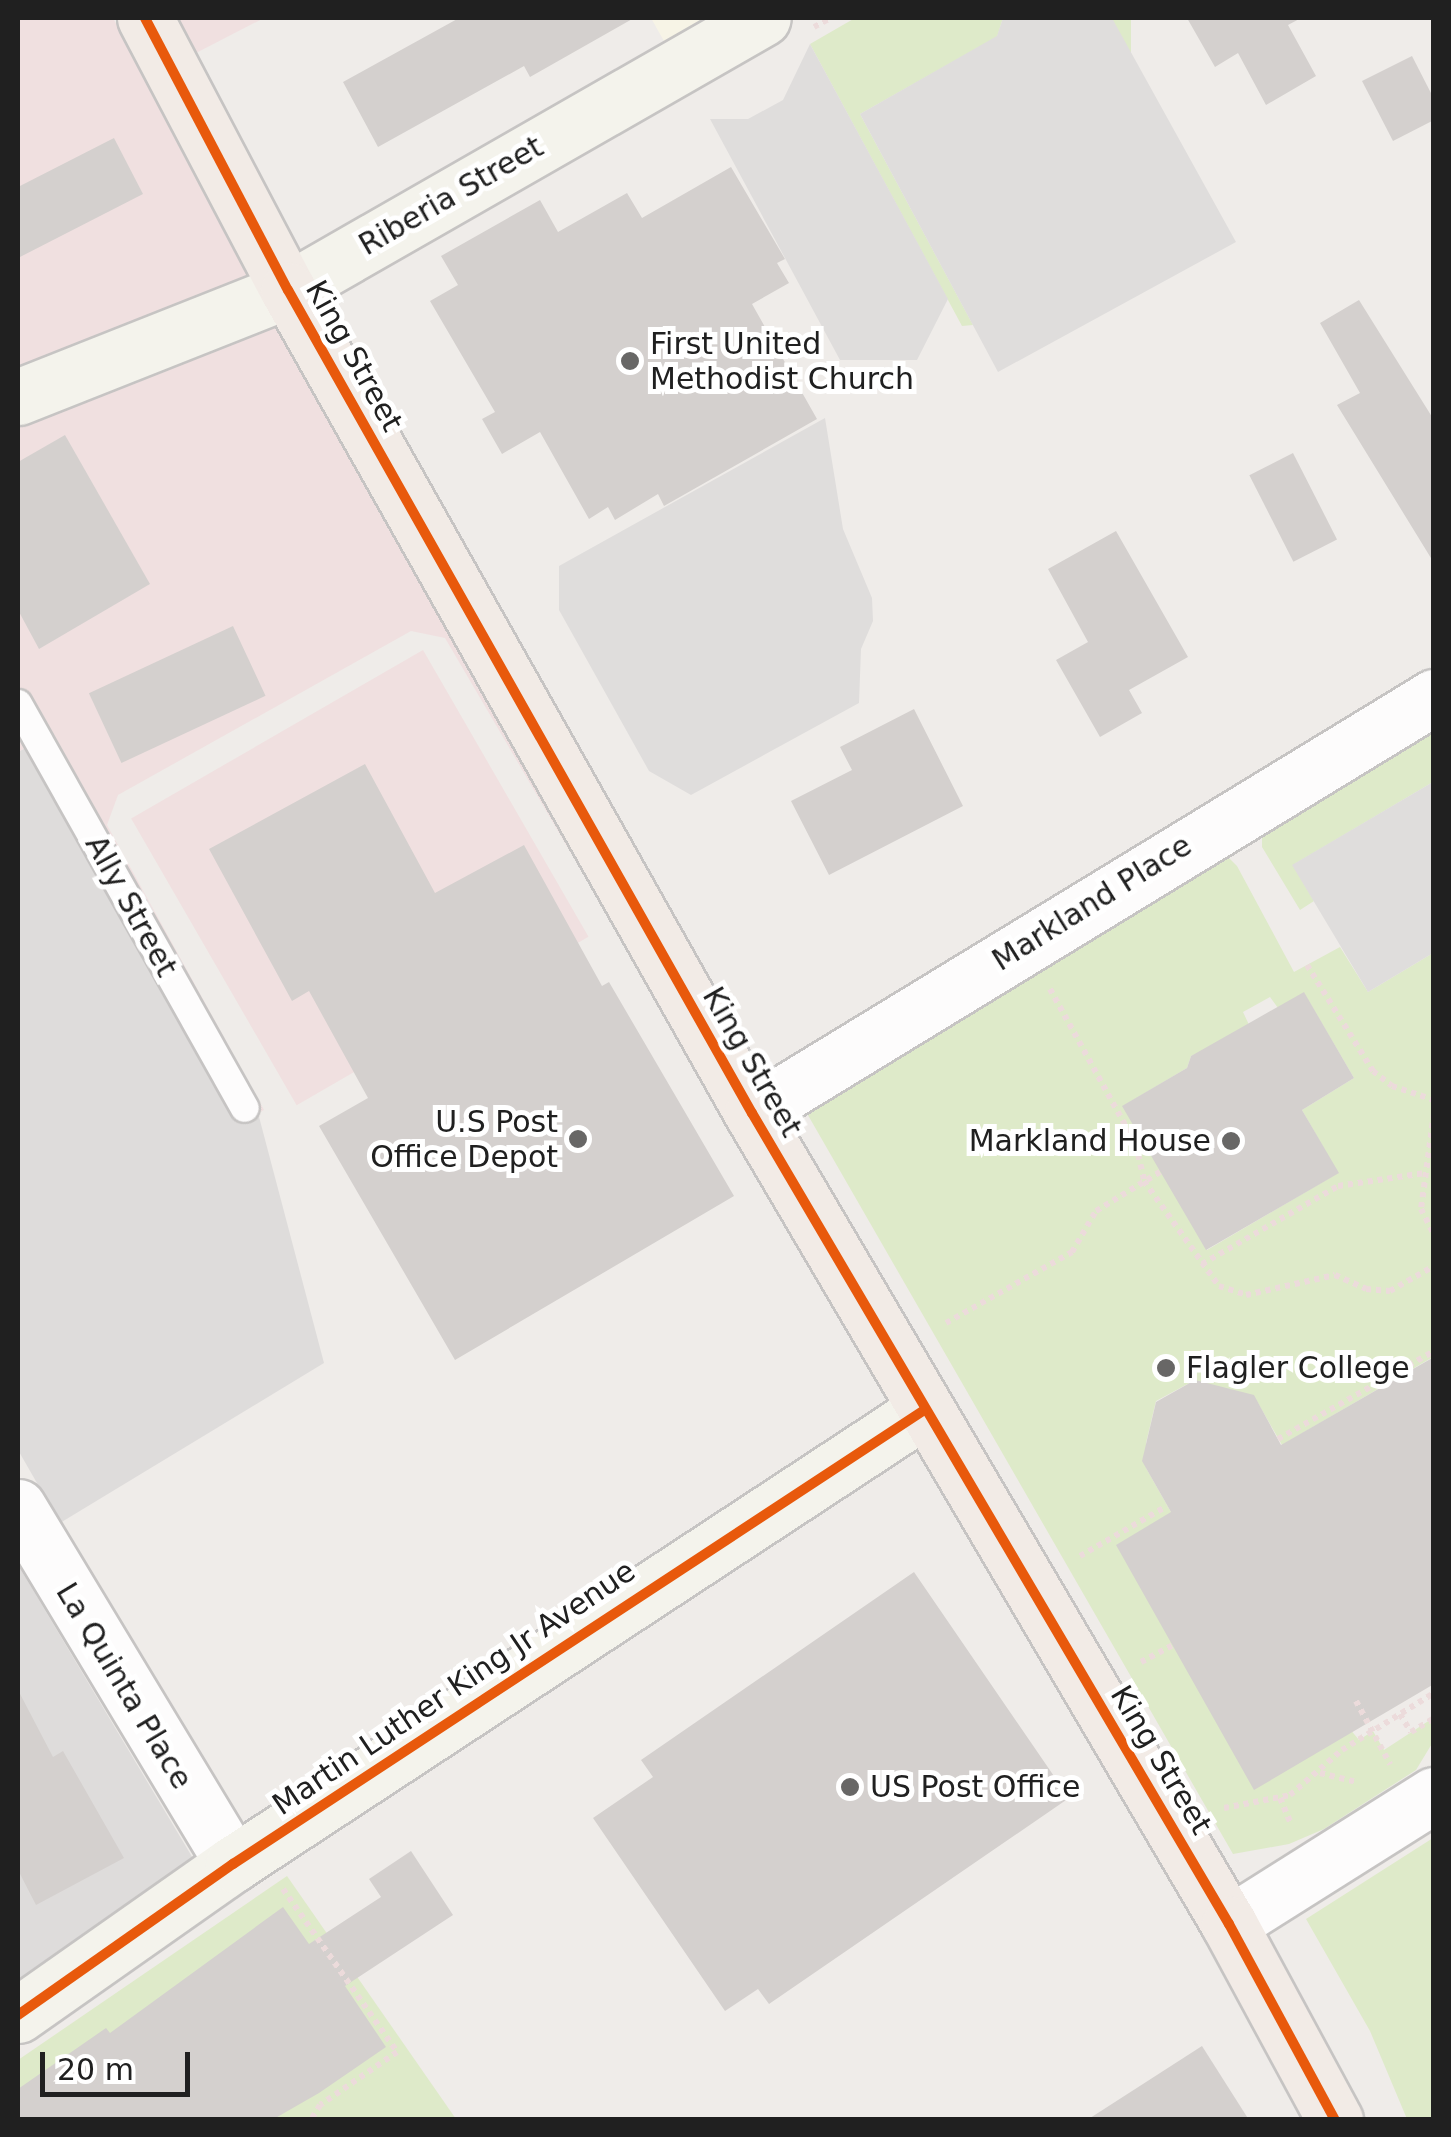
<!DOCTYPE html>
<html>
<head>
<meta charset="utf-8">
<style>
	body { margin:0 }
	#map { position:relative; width:1451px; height:2137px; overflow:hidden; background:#efece9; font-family:"DejaVu Sans",sans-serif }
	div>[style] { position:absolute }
	.residential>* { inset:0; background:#dedcdb }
	.commercial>* { inset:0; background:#f0e0e0; transform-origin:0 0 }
	.education>* { inset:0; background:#f7f4e6 }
	.grass>* { inset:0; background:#deeac9; transform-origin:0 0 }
	.parking>* { inset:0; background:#dfdddc }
	.building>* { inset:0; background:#d4d0ce; transform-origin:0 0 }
	.path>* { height:6px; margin-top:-3px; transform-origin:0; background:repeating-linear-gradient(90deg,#ecdbdb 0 5px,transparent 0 10px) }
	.roads { filter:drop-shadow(2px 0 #c6c4c3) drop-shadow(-2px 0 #c6c4c3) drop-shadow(0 2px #c6c4c3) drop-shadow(0 -2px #c6c4c3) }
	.lane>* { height:28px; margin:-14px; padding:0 14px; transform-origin:14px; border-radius:14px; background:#fdfcfc }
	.street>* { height:55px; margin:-27.5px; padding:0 27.5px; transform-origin:27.5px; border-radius:27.5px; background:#fdfcfc }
	.secondary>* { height:55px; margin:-27.5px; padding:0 27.5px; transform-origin:27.5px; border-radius:27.5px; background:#f4f3ec }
	.primary>* { height:55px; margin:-27.5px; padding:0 27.5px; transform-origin:27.5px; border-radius:27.5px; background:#f2ebe6 }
	.cycleway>* { height:10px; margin:-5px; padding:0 5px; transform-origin:5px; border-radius:5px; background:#e8590c }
	.dots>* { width:28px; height:28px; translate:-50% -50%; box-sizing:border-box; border:5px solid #fff; border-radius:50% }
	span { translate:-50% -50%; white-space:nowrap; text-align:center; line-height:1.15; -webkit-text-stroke:10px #fff; paint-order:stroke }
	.street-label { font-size:30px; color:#202020 }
	.poi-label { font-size:30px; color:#202020 }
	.left { translate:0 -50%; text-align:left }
	.right { translate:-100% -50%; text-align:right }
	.frame { position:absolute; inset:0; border:20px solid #202020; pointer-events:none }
	.scale { position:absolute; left:40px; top:2052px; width:150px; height:45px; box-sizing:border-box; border:5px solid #202020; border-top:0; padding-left:12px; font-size:30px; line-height:35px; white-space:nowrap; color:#202020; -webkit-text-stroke:8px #fff; paint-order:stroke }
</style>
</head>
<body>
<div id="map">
	<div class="residential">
		<div style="clip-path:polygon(44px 738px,258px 1113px,324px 1363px,60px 1523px,18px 1450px,18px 752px)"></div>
		<div style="clip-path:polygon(18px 1565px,194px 1860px,18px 1982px)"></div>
	</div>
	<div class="commercial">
		<div style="clip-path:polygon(18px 18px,113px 18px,249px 278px,18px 370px)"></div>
		<div style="clip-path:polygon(177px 18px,264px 18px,196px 53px)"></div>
		<div style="clip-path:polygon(274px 323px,610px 920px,445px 638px,411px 631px,118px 795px,107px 825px,264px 1110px,258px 1113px,44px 738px,18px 752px,18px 424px)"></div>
		<div style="left:423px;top:650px;width:331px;height:337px;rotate:60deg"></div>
	</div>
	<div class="education">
		<div style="clip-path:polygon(651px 18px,763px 18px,678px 66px)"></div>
	</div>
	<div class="grass">
		<div style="clip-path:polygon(855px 18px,1003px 18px,997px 37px,860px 114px,973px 325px,962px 326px,810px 44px)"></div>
		<div style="left:1112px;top:18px;width:19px;height:256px"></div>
		<div style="clip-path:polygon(1433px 718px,1433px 782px,1293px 865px,1314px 901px,1300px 910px,1262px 847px,1262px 823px)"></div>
		<div style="clip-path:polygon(evenodd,1220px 849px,1237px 866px,1294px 972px,1340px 947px,1368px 992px,1433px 953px,1433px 1357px,1282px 1445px,1258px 1403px,1195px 1380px,1156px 1401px,1146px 1443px,1146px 1468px,1171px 1512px,1359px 1740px,1373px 1731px,1384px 1750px,1433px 1718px,1433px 1742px,1416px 1770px,1324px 1829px,1289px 1844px,1233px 1854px,805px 1110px,1220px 849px,1304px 993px,1354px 1078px,1302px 1110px,1338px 1173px,1207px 1250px,1123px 1106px,1187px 1068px,1191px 1056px,1251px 1029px,1243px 1012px,1270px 997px,1278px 1008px,1304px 993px)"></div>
		<div style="clip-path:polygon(1433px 1838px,1433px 2119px,1407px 2119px,1370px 2031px,1306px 1919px)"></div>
		<div style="clip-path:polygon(287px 1876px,456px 2119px,18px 2119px,18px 2060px)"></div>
	</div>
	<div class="parking">
		<div style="clip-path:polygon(1003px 18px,1112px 18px,1236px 242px,998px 372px,860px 114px,997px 36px)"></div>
		<div style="clip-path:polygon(810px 44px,948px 299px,917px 360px,840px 360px,710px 119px,748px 119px,783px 100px)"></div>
		<div style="clip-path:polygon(825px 418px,843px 529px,872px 598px,873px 621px,861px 649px,859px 703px,691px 795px,649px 771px,559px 610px,559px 566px)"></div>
		<div style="clip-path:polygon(1433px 782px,1433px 953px,1368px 992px,1292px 865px)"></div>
	</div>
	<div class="building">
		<div style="clip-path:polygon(459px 18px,634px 18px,530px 77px,524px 66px,378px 147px,343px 82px)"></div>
		<div style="clip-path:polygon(1187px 18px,1301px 18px,1288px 25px,1316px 76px,1266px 105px,1238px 53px,1215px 67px)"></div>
		<div style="clip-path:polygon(1412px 56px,1434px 99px,1434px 120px,1393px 141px,1362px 81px)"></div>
		<div style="clip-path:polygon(114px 138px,143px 194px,18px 258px,18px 187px)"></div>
		<div style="clip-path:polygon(731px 167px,785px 259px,777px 263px,789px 283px,752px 304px,817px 419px,664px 506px,658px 494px,615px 520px,608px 507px,589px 519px,540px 432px,502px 454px,482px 419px,495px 412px,430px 301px,458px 285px,441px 256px,540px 200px,558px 232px,627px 193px,642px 218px)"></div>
		<div style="clip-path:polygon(1359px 300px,1434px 420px,1434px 563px,1337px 405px,1360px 393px,1320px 323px)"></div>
		<div style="clip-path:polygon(65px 435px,150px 584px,39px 649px,18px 610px,18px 462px)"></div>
		<div style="left:1293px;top:453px;width:97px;height:49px;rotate:63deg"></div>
		<div style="clip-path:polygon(1116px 531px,1188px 657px,1129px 690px,1142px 713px,1100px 737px,1056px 660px,1088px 642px,1048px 569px)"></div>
		<div style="left:233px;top:626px;width:77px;height:159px;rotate:65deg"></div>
		<div style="clip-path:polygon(914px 709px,963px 806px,829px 875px,791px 801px,852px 770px,840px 747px)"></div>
		<div style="clip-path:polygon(365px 764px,435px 893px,524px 845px,602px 986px,609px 982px,734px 1196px,455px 1360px,319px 1126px,368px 1098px,309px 991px,292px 1001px,209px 849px)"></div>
		<div style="clip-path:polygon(1304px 992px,1354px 1078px,1302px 1110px,1339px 1173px,1206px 1250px,1122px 1106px,1187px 1068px,1191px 1056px)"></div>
		<div style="clip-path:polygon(1434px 1357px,1434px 1684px,1254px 1790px,1116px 1545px,1171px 1512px,1142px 1461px,1156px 1402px,1195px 1380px,1254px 1395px,1281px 1445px)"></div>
		<div style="clip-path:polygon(914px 1572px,1069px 1798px,769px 2004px,758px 1989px,725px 2011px,593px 1818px,653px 1777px,641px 1760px)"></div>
		<div style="clip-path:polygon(18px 1690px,53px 1757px,63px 1751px,124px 1858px,36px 1905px,18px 1870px)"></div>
		<div style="clip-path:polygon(411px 1851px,453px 1915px,345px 1986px,386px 2047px,319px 2093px,272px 2120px,18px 2120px,18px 2089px,106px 2028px,110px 2033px,283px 1907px,309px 1944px,381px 1897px,369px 1879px)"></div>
		<div style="clip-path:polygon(1202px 2046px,1249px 2120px,1087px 2120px)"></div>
	</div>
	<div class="path">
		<div style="left:814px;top:27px;width:18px;rotate:-29deg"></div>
		<div style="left:1307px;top:965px;width:125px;rotate:58.1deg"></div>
		<div style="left:1373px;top:1071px;width:24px;rotate:38deg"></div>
		<div style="left:1392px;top:1086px;width:44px;rotate:18.4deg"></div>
		<div style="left:1050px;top:989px;width:178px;rotate:61.1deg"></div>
		<div style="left:1136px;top:1145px;width:37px;rotate:77deg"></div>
		<div style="left:1144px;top:1181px;width:129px;rotate:54.5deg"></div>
		<div style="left:1219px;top:1286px;width:28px;rotate:18deg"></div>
		<div style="left:1246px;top:1295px;width:91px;rotate:-12.7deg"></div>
		<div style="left:1335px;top:1275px;width:34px;rotate:24deg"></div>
		<div style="left:1366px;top:1289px;width:24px;rotate:5deg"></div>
		<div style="left:1390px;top:1291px;width:51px;rotate:-29.6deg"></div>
		<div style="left:1434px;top:1113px;width:97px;rotate:97.7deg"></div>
		<div style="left:1421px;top:1209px;width:29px;rotate:63deg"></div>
		<div style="left:1202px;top:1264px;width:157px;rotate:-29.8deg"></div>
		<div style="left:1338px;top:1186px;width:88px;rotate:-8.5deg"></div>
		<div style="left:946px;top:1323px;width:145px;rotate:-29.4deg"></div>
		<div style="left:1072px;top:1252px;width:48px;rotate:-59.7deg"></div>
		<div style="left:1096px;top:1211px;width:75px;rotate:-31.4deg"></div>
		<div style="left:1278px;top:1439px;width:179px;rotate:-29.4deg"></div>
		<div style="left:1080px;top:1556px;width:100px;rotate:-29.9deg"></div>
		<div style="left:1141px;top:1662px;width:36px;rotate:-28deg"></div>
		<div style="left:1356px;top:1701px;width:72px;rotate:61.6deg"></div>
		<div style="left:1400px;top:1714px;width:21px;rotate:59deg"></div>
		<div style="left:1411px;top:1732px;width:27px;rotate:-31deg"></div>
		<div style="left:1320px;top:1773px;width:37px;rotate:14deg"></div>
		<div style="left:1280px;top:1798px;width:28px;rotate:67deg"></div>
		<div style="left:1224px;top:1808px;width:67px;rotate:-11.1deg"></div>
		<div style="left:1290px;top:1795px;width:69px;rotate:-40.9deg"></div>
		<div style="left:1342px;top:1750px;width:108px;rotate:-31.8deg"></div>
		<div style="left:283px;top:1889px;width:199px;rotate:55deg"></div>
		<div style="left:397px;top:2052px;width:93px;rotate:145.5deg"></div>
		<div style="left:320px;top:2105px;width:17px;rotate:121deg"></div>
	</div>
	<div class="roads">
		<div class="lane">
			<div style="left:18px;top:704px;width:463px;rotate:60.7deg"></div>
		</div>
		<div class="street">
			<div style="left:752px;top:1113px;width:799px;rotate:-31.38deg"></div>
			<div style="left:18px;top:1507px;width:417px;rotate:58.9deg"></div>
			<div style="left:1229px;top:1924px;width:242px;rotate:-32.2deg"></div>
		</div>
		<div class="secondary">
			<div style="left:18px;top:397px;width:290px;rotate:-21.6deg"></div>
			<div style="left:288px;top:290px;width:547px;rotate:-29.8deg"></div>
			<div style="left:18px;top:2015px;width:263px;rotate:-35.1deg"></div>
			<div style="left:233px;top:1864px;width:825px;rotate:-33.29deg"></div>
		</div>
		<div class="primary">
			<div style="left:145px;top:18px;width:307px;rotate:62.3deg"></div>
			<div style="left:288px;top:290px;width:945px;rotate:60.59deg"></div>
			<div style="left:752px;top:1113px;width:941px;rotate:59.54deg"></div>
			<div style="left:1229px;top:1924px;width:223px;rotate:61.6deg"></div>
		</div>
	</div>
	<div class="cycleway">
		<div style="left:145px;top:18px;width:307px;rotate:62.3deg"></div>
		<div style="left:288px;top:290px;width:945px;rotate:60.59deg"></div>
		<div style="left:752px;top:1113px;width:941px;rotate:59.54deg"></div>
		<div style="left:1229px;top:1924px;width:223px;rotate:61.6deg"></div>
		<div style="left:18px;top:2015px;width:263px;rotate:-35.1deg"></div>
		<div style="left:233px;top:1864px;width:825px;rotate:-33.29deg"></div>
	</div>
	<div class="dots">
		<div style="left:630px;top:361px;background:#686766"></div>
		<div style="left:578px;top:1139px;background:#686766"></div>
		<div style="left:1231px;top:1141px;background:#686766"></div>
		<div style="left:1166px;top:1368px;background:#686766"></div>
		<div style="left:850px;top:1787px;background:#686766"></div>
	</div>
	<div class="street-label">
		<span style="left:451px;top:196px;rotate:-30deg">Riberia Street</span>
		<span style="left:354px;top:356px;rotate:61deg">King Street</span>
		<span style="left:1092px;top:903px;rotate:-32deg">Markland Place</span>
		<span style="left:131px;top:906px;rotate:61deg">Ally Street</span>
		<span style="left:752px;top:1062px;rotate:60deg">King Street</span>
		<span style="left:124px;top:1686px;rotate:59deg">La Quinta Place</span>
		<span style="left:454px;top:1688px;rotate:-34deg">Martin Luther King Jr Avenue</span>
		<span style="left:1161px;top:1760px;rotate:59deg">King Street</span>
	</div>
	<div class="poi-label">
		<span class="left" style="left:650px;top:361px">First United<br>Methodist Church</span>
		<span class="right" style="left:558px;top:1139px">U.S Post<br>Office Depot</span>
		<span class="right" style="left:1211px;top:1141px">Markland House</span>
		<span class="left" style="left:1186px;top:1368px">Flagler College</span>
		<span class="left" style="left:870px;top:1787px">US Post Office</span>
	</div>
	<div class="frame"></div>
	<div class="scale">20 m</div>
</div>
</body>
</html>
